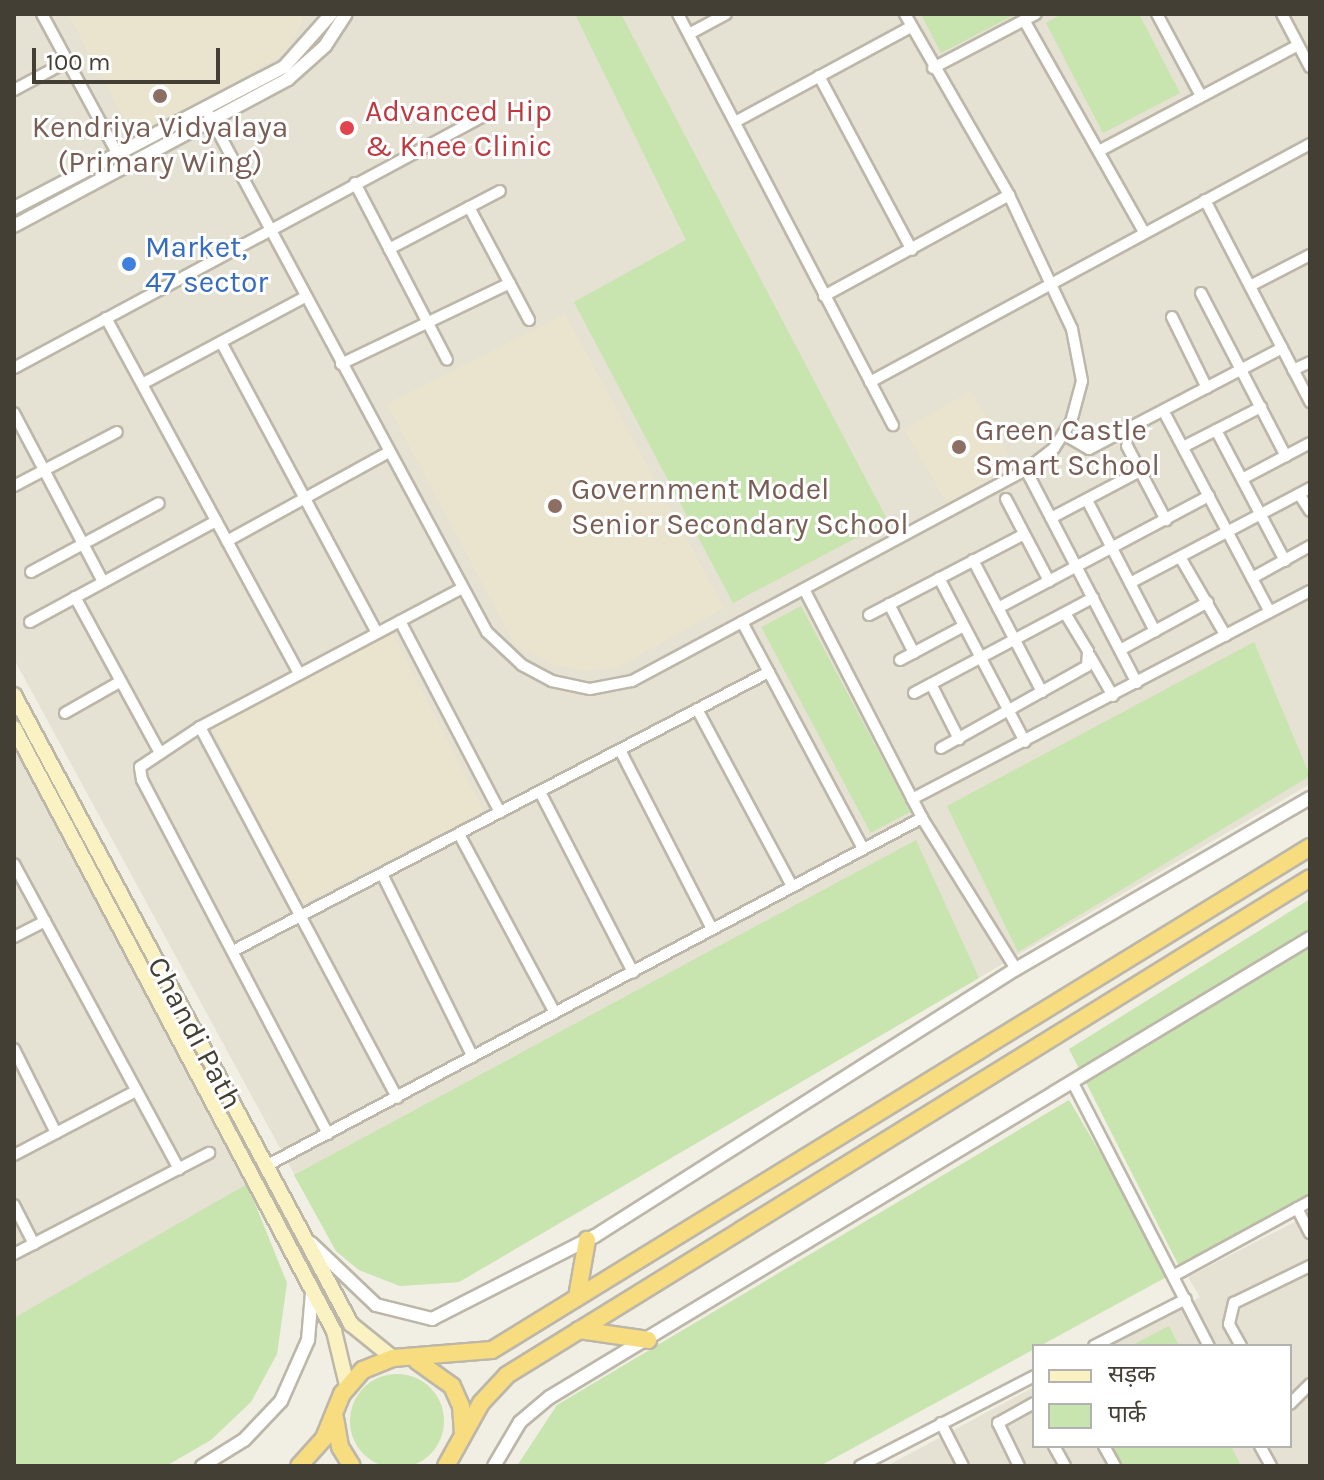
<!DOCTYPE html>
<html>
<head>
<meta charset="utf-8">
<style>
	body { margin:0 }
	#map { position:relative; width:1324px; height:1480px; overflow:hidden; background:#f1eee4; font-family:Karla,"Noto Sans Devanagari",sans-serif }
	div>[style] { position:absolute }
	.residential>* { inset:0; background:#e5e1d3 }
	.education>* { inset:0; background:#eae4cf; transform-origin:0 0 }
	.green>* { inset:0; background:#c8e4af; transform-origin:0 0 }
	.round { border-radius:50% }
	.roads { filter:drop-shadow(2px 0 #bcb7a8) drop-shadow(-2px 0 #bcb7a8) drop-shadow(0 2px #bcb7a8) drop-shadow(0 -2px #bcb7a8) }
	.minor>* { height:10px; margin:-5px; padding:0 5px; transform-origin:5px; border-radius:5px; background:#fff }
	.tertiary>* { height:12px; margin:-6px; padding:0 6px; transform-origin:6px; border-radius:6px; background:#fff }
	.secondary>* { height:14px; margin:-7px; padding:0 7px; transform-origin:7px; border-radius:7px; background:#fbf2c4 }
	.trunk>* { height:16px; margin:-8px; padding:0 8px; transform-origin:8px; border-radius:8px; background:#f7dc80 }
	.dots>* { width:22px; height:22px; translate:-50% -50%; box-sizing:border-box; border:4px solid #fff; border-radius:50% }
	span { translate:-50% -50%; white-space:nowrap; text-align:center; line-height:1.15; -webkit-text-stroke:6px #fff; paint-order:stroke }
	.health-label { font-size:30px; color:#be3a42 }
	.left { translate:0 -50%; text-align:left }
	.education-label { font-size:30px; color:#785e54 }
	.shop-label { font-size:30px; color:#366cbe }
	.street-label { font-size:30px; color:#433f35 }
	.frame { position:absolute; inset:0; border:16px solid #433f35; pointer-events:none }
	.legend { position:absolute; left:1032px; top:1344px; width:260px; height:104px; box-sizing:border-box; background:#fff; border:2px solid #b4b2ae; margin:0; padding:10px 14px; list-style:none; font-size:24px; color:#433f35 }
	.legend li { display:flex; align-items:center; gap:16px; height:40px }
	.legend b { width:40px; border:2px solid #b4b2ae }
	.scale { position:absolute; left:32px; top:48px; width:188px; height:36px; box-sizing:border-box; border:4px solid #433f35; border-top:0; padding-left:10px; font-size:24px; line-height:28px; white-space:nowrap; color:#433f35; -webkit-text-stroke:6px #fff; paint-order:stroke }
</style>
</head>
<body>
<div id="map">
	<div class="residential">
		<div style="clip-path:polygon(14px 14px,1310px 14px,1310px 784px,459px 1282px,400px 1286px,359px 1270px,336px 1251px,14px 659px)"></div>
		<div style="clip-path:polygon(14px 744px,247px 1184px,14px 1321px)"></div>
		<div style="clip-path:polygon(1310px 1214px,1310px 1466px,887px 1466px,1034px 1387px,1034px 1446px,1290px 1446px,1290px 1346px,1111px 1346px,1200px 1297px,1188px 1277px)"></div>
	</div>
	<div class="education">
		<div style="clip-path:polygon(68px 14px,301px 14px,304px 20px,284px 54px,134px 137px)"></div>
		<div style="clip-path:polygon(565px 314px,724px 608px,616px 668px,585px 671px,554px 665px,515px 645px,387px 404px)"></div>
		<div style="left:971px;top:391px;width:86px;height:77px;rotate:60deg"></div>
		<div style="left:393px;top:634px;width:199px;height:204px;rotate:63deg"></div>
	</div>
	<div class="green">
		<div style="clip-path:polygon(575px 14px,621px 14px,888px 521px,733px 603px,574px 302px,686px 240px)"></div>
		<div style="clip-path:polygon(921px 14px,1016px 14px,941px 53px)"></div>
		<div style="clip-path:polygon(1062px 14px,1139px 14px,1180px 93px,1103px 133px,1046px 23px)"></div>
		<div style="left:801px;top:606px;width:233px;height:45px;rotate:62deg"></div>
		<div style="clip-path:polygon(1254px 642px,1310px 776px,1018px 952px,947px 806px)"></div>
		<div style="clip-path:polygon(916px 840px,979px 978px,459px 1282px,400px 1286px,359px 1270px,336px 1251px,294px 1175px)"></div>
		<div style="clip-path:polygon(1310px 899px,1310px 1198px,1180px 1268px,1069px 1049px)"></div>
		<div style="clip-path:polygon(1069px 1100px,1172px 1274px,820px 1466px,517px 1466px,557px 1405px)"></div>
		<div style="clip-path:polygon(247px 1184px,287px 1283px,277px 1354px,251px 1402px,211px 1440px,166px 1466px,14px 1466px,14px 1318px)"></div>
		<div style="clip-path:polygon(1169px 1326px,1179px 1346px,1131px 1346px)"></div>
		<div class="round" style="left:350px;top:1374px;width:94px;height:94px"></div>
		<div style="clip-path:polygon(1108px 1446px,1231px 1446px,1241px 1466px,1118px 1466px)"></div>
	</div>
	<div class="roads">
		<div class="minor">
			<div style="left:42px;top:14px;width:166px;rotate:61.6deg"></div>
			<div style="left:678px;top:14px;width:464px;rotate:62.4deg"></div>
			<div style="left:1157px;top:14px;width:93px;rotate:61.8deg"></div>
			<div style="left:1282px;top:14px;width:60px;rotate:62.2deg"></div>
			<div style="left:1024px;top:20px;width:244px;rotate:60.5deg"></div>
			<div style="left:689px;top:34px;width:42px;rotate:-28.4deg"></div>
			<div style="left:933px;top:68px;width:116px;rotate:-27.7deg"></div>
			<div style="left:819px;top:76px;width:197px;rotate:61.9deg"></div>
			<div style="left:14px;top:90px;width:61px;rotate:-28.2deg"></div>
			<div style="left:208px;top:113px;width:589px;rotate:61.74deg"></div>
			<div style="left:487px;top:632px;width:48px;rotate:43.3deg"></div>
			<div style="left:522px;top:665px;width:34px;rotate:28deg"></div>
			<div style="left:552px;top:681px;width:39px;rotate:12deg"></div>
			<div style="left:590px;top:689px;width:43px;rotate:-10.8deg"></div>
			<div style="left:632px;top:681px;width:447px;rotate:-28.2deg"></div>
			<div style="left:1026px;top:470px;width:36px;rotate:-38deg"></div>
			<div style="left:1054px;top:448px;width:31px;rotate:-57deg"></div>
			<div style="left:1071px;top:422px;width:42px;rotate:-75deg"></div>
			<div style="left:1082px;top:381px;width:53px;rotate:-100.9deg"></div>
			<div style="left:1072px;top:329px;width:148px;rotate:-115.2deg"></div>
			<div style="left:1009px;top:195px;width:209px;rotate:-119.9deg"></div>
			<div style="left:735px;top:122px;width:200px;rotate:-28.4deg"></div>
			<div style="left:1099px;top:151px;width:225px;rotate:-28deg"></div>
			<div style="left:355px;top:183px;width:199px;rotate:62.5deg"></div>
			<div style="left:1205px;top:200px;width:228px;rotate:62.5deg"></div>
			<div style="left:469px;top:207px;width:128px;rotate:62deg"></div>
			<div style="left:389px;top:249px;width:125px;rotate:-27.6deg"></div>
			<div style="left:1250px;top:286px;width:68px;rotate:-27.3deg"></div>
			<div style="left:1201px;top:293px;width:184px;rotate:62.5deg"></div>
			<div style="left:824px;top:296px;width:211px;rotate:-28.6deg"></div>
			<div style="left:1172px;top:317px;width:79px;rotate:63.8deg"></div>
			<div style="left:106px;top:318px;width:405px;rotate:61.5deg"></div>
			<div style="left:221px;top:342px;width:330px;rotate:61.8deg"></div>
			<div style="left:341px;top:364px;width:187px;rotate:-25.6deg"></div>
			<div style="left:14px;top:368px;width:541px;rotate:-28.22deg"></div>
			<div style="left:1293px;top:370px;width:19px;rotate:-25deg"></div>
			<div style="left:870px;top:382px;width:500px;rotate:-28.41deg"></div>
			<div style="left:142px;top:384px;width:185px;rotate:-28.1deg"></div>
			<div style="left:1164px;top:412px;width:226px;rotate:62.1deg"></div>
			<div style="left:14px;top:413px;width:191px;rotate:62.2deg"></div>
			<div style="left:1216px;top:430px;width:148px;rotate:62.2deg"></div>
			<div style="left:1063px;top:434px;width:30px;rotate:30deg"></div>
			<div style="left:1089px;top:449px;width:218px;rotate:-27.6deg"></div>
			<div style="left:1127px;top:446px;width:84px;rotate:62.2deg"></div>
			<div style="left:1183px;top:447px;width:88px;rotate:-27.1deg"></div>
			<div style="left:1026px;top:470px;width:240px;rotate:62.5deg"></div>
			<div style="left:1242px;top:479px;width:77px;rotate:-27.9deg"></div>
			<div style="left:14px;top:486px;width:116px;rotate:-27.7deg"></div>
			<div style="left:1299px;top:494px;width:20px;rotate:57deg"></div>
			<div style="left:1006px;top:499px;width:93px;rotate:62.3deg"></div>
			<div style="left:1087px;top:500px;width:148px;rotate:62.6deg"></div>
			<div style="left:1051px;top:518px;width:101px;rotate:-27.8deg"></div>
			<div style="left:227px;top:541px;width:185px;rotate:-28.8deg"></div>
			<div style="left:1180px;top:557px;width:91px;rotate:59.8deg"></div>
			<div style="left:973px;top:560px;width:149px;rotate:62.4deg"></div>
			<div style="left:31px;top:572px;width:145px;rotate:-28.3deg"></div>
			<div style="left:939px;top:578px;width:185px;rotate:62.3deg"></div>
			<div style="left:1252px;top:578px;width:66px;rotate:-28.9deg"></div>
			<div style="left:1130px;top:583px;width:204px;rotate:-27.8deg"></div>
			<div style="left:804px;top:589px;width:258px;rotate:62.7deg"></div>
			<div style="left:922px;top:818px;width:178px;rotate:58.1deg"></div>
			<div style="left:75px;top:597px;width:178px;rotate:61.4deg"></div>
			<div style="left:889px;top:604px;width:55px;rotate:63deg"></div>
			<div style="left:998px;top:608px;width:239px;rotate:-28deg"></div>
			<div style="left:869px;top:615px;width:174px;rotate:-27.5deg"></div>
			<div style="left:400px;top:621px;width:216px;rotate:62.4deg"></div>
			<div style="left:30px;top:622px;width:212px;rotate:-28.5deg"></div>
			<div style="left:742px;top:622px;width:257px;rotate:61.9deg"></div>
			<div style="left:1120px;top:650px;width:100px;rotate:-28.6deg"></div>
			<div style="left:1090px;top:656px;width:46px;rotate:60.1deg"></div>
			<div style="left:900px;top:660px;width:72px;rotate:-28deg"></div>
			<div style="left:931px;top:684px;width:62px;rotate:63deg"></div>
			<div style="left:914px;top:693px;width:203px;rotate:-28deg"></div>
			<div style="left:697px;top:709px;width:201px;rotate:61.8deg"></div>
			<div style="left:65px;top:713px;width:64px;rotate:-29.7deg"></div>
			<div style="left:200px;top:727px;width:420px;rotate:62deg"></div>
			<div style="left:941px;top:748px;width:167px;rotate:-29.3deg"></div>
			<div style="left:1087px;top:666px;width:15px;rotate:-86deg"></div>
			<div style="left:1088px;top:651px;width:44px;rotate:-121.2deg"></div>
			<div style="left:620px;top:750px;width:201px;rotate:62.8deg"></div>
			<div style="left:540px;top:792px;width:203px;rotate:62.7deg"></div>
			<div style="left:912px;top:799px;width:449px;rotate:-27.6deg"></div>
			<div style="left:459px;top:834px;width:203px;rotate:61.8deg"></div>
			<div style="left:14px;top:864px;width:347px;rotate:61.6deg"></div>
			<div style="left:382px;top:874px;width:204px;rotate:63.6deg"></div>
			<div style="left:14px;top:937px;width:35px;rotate:-27deg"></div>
			<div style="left:233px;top:951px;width:604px;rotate:-27.5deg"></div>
			<div style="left:14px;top:1049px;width:94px;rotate:63.4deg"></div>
			<div style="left:1074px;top:1085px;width:294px;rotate:62.7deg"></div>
			<div style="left:328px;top:1134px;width:400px;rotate:-117.7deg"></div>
			<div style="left:142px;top:780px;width:13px;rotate:-99deg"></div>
			<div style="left:140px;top:767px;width:72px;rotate:-33.7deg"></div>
			<div style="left:200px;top:727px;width:297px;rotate:-27.9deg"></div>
			<div style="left:14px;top:1155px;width:138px;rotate:-27.7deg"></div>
			<div style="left:266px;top:1166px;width:743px;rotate:-27.95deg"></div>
			<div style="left:14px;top:1205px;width:44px;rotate:62.9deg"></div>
			<div style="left:1297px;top:1208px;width:28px;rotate:63deg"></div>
			<div style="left:14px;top:1254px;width:220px;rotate:-27.4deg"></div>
			<div style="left:1175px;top:1275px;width:154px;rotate:-28.7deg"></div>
			<div style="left:1094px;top:1346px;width:103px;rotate:-27.1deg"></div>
			<div style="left:1241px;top:1346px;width:25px;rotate:-119deg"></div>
			<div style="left:1229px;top:1324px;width:22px;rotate:-77deg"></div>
			<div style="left:1234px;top:1303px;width:85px;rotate:-26deg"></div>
			<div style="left:1290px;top:1404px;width:28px;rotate:-45deg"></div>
			<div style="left:941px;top:1423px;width:48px;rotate:62.9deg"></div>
			<div style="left:1054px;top:1446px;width:23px;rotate:61deg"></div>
			<div style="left:1104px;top:1446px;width:23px;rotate:61deg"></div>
			<div style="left:1260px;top:1446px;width:23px;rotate:61deg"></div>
			<div style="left:860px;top:1466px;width:196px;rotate:-27.3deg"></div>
			<div style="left:1019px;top:1466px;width:48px;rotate:-116deg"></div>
			<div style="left:998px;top:1423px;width:41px;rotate:-29.1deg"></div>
		</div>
		<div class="tertiary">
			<div style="left:14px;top:208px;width:305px;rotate:-27.6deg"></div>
			<div style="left:284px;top:67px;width:71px;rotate:-48.4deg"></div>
			<div style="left:14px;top:226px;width:311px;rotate:-28.2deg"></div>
			<div style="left:288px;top:79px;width:50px;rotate:-41.7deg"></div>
			<div style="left:325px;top:46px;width:38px;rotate:-57deg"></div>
			<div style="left:311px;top:1243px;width:90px;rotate:43.6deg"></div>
			<div style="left:376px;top:1305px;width:58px;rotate:14deg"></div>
			<div style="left:432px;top:1319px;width:183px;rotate:-27deg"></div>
			<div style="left:595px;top:1236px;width:499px;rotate:-32.4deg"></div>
			<div style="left:1016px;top:969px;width:340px;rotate:-30.2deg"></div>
			<div style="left:202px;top:1466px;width:49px;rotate:-31.8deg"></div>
			<div style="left:244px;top:1440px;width:54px;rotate:-46.5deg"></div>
			<div style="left:281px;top:1401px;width:67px;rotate:-66.1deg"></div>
			<div style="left:308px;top:1340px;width:48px;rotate:-85.2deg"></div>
			<div style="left:494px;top:1466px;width:51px;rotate:-59.4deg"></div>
			<div style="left:520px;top:1422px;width:39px;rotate:-40deg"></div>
			<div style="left:550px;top:1397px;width:888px;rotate:-31.13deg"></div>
		</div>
		<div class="secondary">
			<div style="left:14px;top:695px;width:714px;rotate:61.82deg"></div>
			<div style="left:351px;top:1324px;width:54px;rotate:39deg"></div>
			<div style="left:14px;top:728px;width:683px;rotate:62.05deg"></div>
			<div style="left:334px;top:1331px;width:56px;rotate:76.5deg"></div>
		</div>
		<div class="trunk">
			<div style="left:577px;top:1297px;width:58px;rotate:-80deg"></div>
			<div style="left:579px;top:1330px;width:70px;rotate:8.2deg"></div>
			<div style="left:417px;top:1361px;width:43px;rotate:35.5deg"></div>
			<div style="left:452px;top:1386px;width:22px;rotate:66deg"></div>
			<div style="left:461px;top:1406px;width:26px;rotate:86deg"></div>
			<div style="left:335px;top:1418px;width:29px;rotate:80deg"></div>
			<div style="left:340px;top:1447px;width:22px;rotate:58deg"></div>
			<div style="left:299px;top:1466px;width:38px;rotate:-48deg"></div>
			<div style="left:324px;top:1438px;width:48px;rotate:-67.8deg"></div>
			<div style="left:342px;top:1394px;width:32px;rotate:-49deg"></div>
			<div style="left:363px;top:1370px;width:32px;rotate:-22deg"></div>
			<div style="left:393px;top:1358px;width:99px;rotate:-4.6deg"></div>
			<div style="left:492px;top:1350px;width:960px;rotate:-31.59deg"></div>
			<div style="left:446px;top:1466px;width:72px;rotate:-60.9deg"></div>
			<div style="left:481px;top:1403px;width:38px;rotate:-47deg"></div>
			<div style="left:507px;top:1375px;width:944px;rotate:-31.75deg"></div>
		</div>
	</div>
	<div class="dots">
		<div style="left:160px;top:96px;background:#8d6e63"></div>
		<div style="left:347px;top:128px;background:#e0444e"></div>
		<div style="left:129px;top:264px;background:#3f7fe0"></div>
		<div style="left:959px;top:447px;background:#8d6e63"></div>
		<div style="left:555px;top:506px;background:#8d6e63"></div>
	</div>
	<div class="health-label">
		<span class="left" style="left:365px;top:128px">Advanced Hip<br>&amp; Knee Clinic</span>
	</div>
	<div class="education-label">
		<span style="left:160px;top:144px">Kendriya Vidyalaya<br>(Primary Wing)</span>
		<span class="left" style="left:975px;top:447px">Green Castle<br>Smart School</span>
		<span class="left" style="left:571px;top:506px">Government Model<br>Senior Secondary School</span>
	</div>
	<div class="shop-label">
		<span class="left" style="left:145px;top:264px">Market,<br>47 sector</span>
	</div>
	<div class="street-label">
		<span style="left:195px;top:1033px;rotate:62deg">Chandi Path</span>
	</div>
	<div class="frame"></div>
	<ul class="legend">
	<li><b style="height:10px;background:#fbf2c4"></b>सड़क</li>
	<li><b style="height:22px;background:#c8e4af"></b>पार्क</li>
	</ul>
	<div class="scale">100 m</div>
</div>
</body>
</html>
